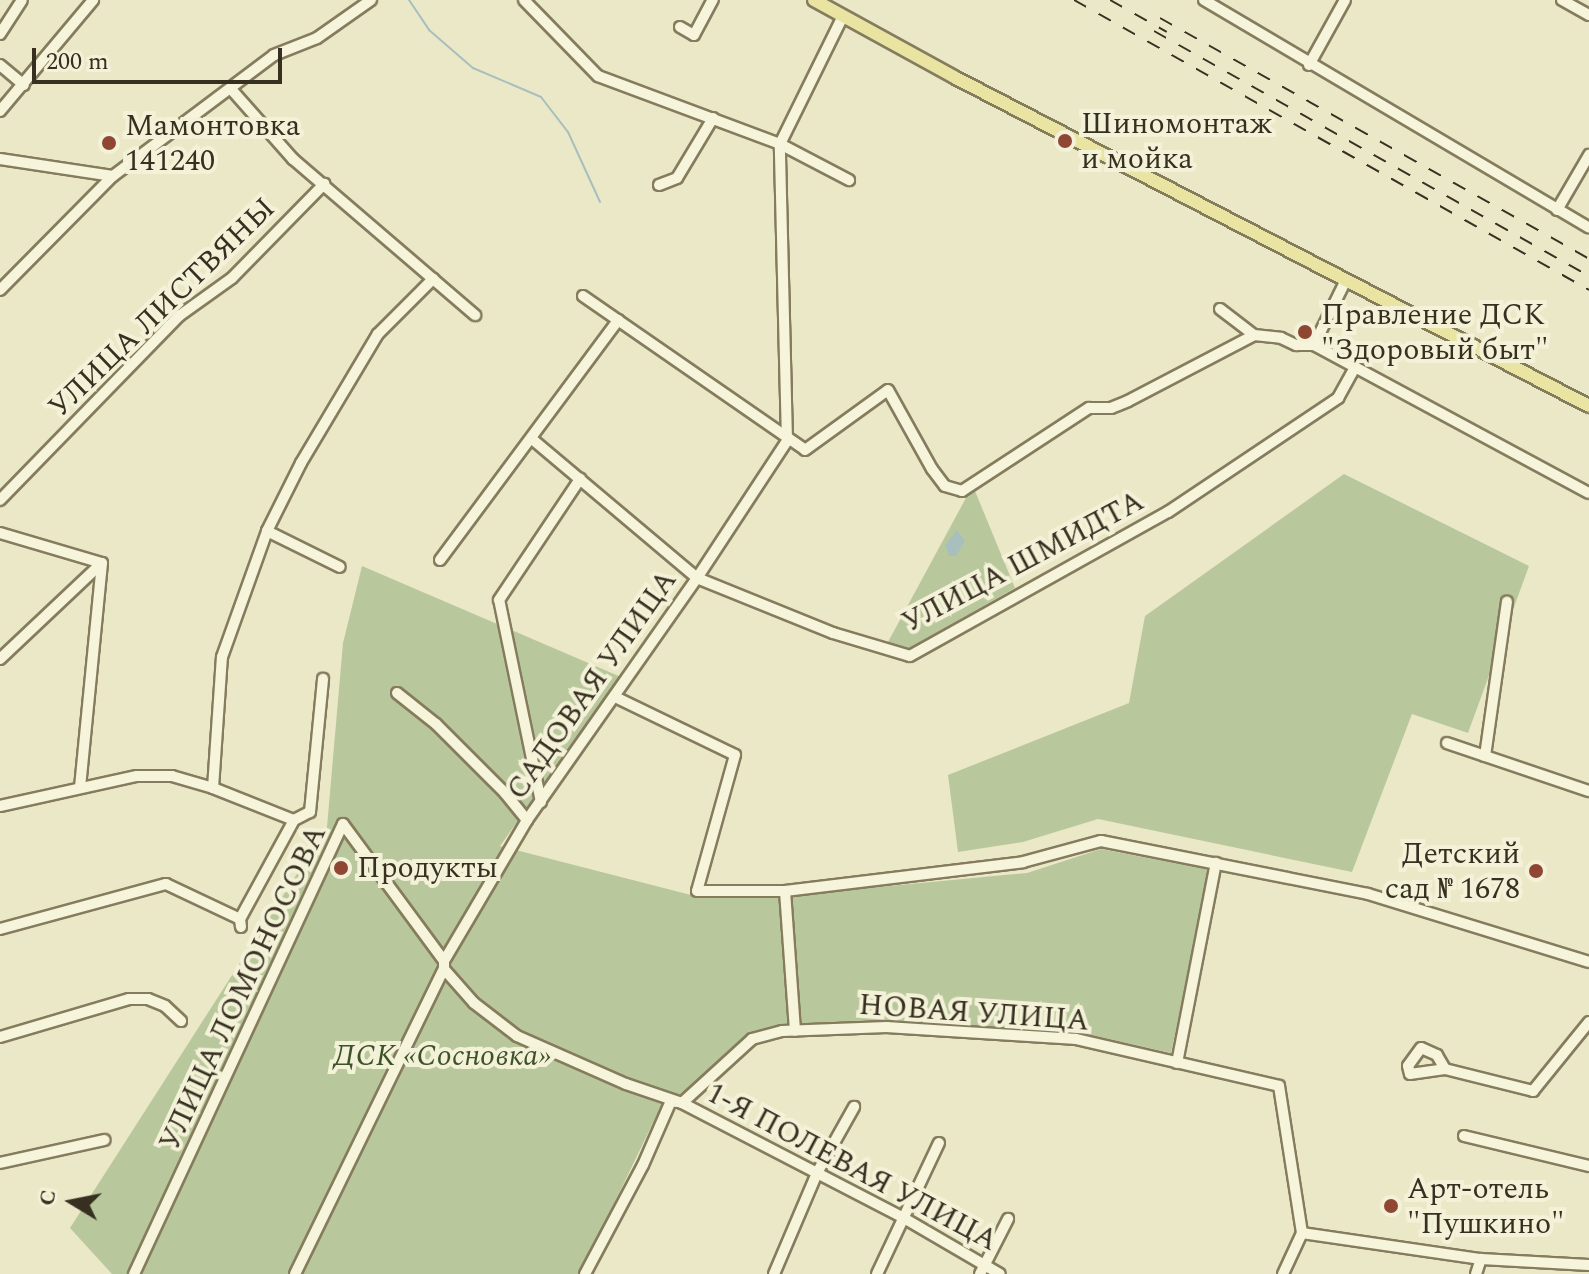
<!DOCTYPE html>
<html>
<head>
<meta charset="utf-8">
<style>
	body { margin:0 }
	#map { position:relative; width:1589px; height:1274px; overflow:hidden; background:#ebe8c8; font-family:Spectral,serif }
	div>[style] { position:absolute }
	.green>* { inset:0; background:#b9c89c }
	.water>* { inset:0; background:#a8bfbe }
	.stream>* { height:2px; margin:-1px; padding:0 1px; transform-origin:1px; border-radius:1px; background:#a8bfbe }
	.roads { filter:drop-shadow(2px 0 #857c5e) drop-shadow(-2px 0 #857c5e) drop-shadow(0 2px #857c5e) drop-shadow(0 -2px #857c5e) }
	.minor>* { height:10px; margin:-5px; padding:0 5px; transform-origin:5px; border-radius:5px; background:#f6f4da }
	.major>* { height:12px; margin:-6px; padding:0 6px; transform-origin:6px; border-radius:6px; background:#eae4a3 }
	.rail>* { height:2px; margin-top:-1px; transform-origin:0; background:repeating-linear-gradient(90deg,#373021 0 14px,transparent 0 28px) }
	.dots>* { width:22px; height:22px; translate:-50% -50%; box-sizing:border-box; border:4px solid #f3f1d7; border-radius:50% }
	span { translate:-50% -50%; white-space:nowrap; text-align:center; line-height:1.15; -webkit-text-stroke:8px #f3f1d7; paint-order:stroke }
	.poi-label { font-size:30px; color:#373021 }
	.left { translate:0 -50%; text-align:left }
	.right { translate:-100% -50%; text-align:right }
	.street-label { font-size:30px; color:#373021 }
	.park-label { font-size:30px; color:#3e5229; font-style:italic }
	.north { position:absolute; left:32px; top:1162px; width:80px; height:80px; -webkit-text-stroke:6px #f3f1d7; paint-order:stroke; rotate:280deg; font-size:22px; font-weight:700; line-height:32px; text-align:center; color:#373021 }
	.north::after { content:''; display:block; margin:auto; width:28px; height:36px; background:#373021; clip-path:polygon(50% 0,100% 100%,50% 72%,0 100%) }
	.scale { position:absolute; left:32px; top:48px; width:250px; height:36px; box-sizing:border-box; border:4px solid #373021; border-top:0; padding-left:10px; font-size:24px; line-height:28px; white-space:nowrap; color:#373021; -webkit-text-stroke:6px #f3f1d7; paint-order:stroke }
</style>
</head>
<body>
<div id="map">
	<div class="green">
		<div style="clip-path:polygon(1344px 474px,1529px 566px,1468px 733px,1412px 714px,1352px 872px,1098px 819px,1023px 842px,958px 852px,948px 775px,1129px 703px,1145px 616px)"></div>
		<div style="clip-path:polygon(975px 491px,1015px 588px,909px 648px,888px 642px,967px 496px)"></div>
		<div style="clip-path:polygon(362px 566px,621px 677px,500px 846px,691px 895px,783px 896px,1027px 873px,1101px 849px,1210px 870px,1171px 1053px,1078px 1032px,890px 1021px,782px 1024px,752px 1034px,686px 1092px,665px 1098px,580px 1274px,112px 1274px,70px 1228px,327px 827px,343px 643px)"></div>
	</div>
	<div class="water">
		<div style="clip-path:polygon(957px 530px,965px 541px,956px 556px,949px 556px,945px 545px)"></div>
	</div>
	<div class="stream">
		<div style="left:409px;top:0;width:36px;rotate:56deg"></div>
		<div style="left:429px;top:30px;width:58px;rotate:40.8deg"></div>
		<div style="left:473px;top:68px;width:74px;rotate:23.1deg"></div>
		<div style="left:541px;top:97px;width:44px;rotate:52.4deg"></div>
		<div style="left:568px;top:132px;width:77px;rotate:65.4deg"></div>
	</div>
	<div class="roads">
		<div class="minor">
			<div style="left:524px;top:0;width:106px;rotate:45.8deg"></div>
			<div style="left:598px;top:76px;width:194px;rotate:20.5deg"></div>
			<div style="left:780px;top:144px;width:78px;rotate:27.6deg"></div>
			<div style="left:1204px;top:0;width:447px;rotate:30.6deg"></div>
			<div style="left:1562px;top:0;width:31px;rotate:29deg"></div>
			<div style="left:680px;top:27px;width:16px;rotate:30deg"></div>
			<div style="left:694px;top:35px;width:40px;rotate:-62deg"></div>
			<div style="left:0;top:34px;width:40px;rotate:-57.1deg"></div>
			<div style="left:0;top:65px;width:31px;rotate:40deg"></div>
			<div style="left:1309px;top:65px;width:74px;rotate:-61deg"></div>
			<div style="left:231px;top:89px;width:94px;rotate:48.5deg"></div>
			<div style="left:293px;top:159px;width:240px;rotate:40.6deg"></div>
			<div style="left:0;top:111px;width:145px;rotate:-50deg"></div>
			<div style="left:0;top:159px;width:114px;rotate:8.6deg"></div>
			<div style="left:659px;top:185px;width:19px;rotate:-21deg"></div>
			<div style="left:677px;top:178px;width:70px;rotate:-59deg"></div>
			<div style="left:1557px;top:210px;width:64px;rotate:-59.8deg"></div>
			<div style="left:0;top:290px;width:161px;rotate:-45.3deg"></div>
			<div style="left:113px;top:176px;width:201px;rotate:-36.9deg"></div>
			<div style="left:274px;top:55px;width:46px;rotate:-21.6deg"></div>
			<div style="left:317px;top:38px;width:66px;rotate:-35.1deg"></div>
			<div style="left:583px;top:296px;width:270px;rotate:34.7deg"></div>
			<div style="left:805px;top:450px;width:102px;rotate:-35.9deg"></div>
			<div style="left:888px;top:390px;width:90px;rotate:60.9deg"></div>
			<div style="left:932px;top:469px;width:21px;rotate:53deg"></div>
			<div style="left:945px;top:486px;width:18px;rotate:16deg"></div>
			<div style="left:962px;top:491px;width:152px;rotate:-33.2deg"></div>
			<div style="left:1089px;top:408px;width:22px"></div>
			<div style="left:1111px;top:408px;width:18px;rotate:-22deg"></div>
			<div style="left:1128px;top:401px;width:142px;rotate:-27.6deg"></div>
			<div style="left:1220px;top:309px;width:43px;rotate:37.4deg"></div>
			<div style="left:1254px;top:335px;width:27px;rotate:6deg"></div>
			<div style="left:1281px;top:338px;width:17px;rotate:25deg"></div>
			<div style="left:1296px;top:345px;width:18px"></div>
			<div style="left:1314px;top:345px;width:312px;rotate:28.3deg"></div>
			<div style="left:1314px;top:345px;width:72px;rotate:-63.8deg"></div>
			<div style="left:532px;top:439px;width:216px;rotate:40.1deg"></div>
			<div style="left:697px;top:578px;width:147px;rotate:22deg"></div>
			<div style="left:833px;top:633px;width:80px;rotate:16.6deg"></div>
			<div style="left:910px;top:656px;width:295px;rotate:-29.2deg"></div>
			<div style="left:1168px;top:512px;width:205px;rotate:-33.8deg"></div>
			<div style="left:1338px;top:398px;width:35px;rotate:-61deg"></div>
			<div style="left:787px;top:441px;width:297px;rotate:-91.4deg"></div>
			<div style="left:780px;top:144px;width:143px;rotate:-63.8deg"></div>
			<div style="left:0;top:500px;width:257px;rotate:-45.8deg"></div>
			<div style="left:179px;top:316px;width:65px;rotate:-35.6deg"></div>
			<div style="left:232px;top:278px;width:132px;rotate:-45.6deg"></div>
			<div style="left:267px;top:531px;width:81px;rotate:26.3deg"></div>
			<div style="left:0;top:533px;width:106px;rotate:16.4deg"></div>
			<div style="left:102px;top:563px;width:225px;rotate:95.6deg"></div>
			<div style="left:440px;top:560px;width:299px;rotate:-53.4deg"></div>
			<div style="left:0;top:659px;width:140px;rotate:-43.3deg"></div>
			<div style="left:397px;top:693px;width:50px;rotate:38.5deg"></div>
			<div style="left:436px;top:724px;width:98px;rotate:45deg"></div>
			<div style="left:505px;top:793px;width:35px;rotate:51deg"></div>
			<div style="left:615px;top:697px;width:133px;rotate:25.8deg"></div>
			<div style="left:735px;top:755px;width:141px;rotate:105.6deg"></div>
			<div style="left:697px;top:891px;width:88px"></div>
			<div style="left:785px;top:891px;width:240px;rotate:-6.9deg"></div>
			<div style="left:1023px;top:862px;width:81px;rotate:-15.1deg"></div>
			<div style="left:1101px;top:841px;width:272px;rotate:11.2deg"></div>
			<div style="left:1368px;top:894px;width:231px;rotate:17.1deg"></div>
			<div style="left:1447px;top:743px;width:150px;rotate:18.7deg"></div>
			<div style="left:1485px;top:756px;width:156px;rotate:-81.9deg"></div>
			<div style="left:213px;top:788px;width:131px;rotate:-86.1deg"></div>
			<div style="left:222px;top:657px;width:134px;rotate:-70.3deg"></div>
			<div style="left:267px;top:531px;width:76px;rotate:-63.4deg"></div>
			<div style="left:301px;top:463px;width:150px;rotate:-59.2deg"></div>
			<div style="left:378px;top:334px;width:78px;rotate:-45deg"></div>
			<div style="left:541px;top:802px;width:206px;rotate:-101.7deg"></div>
			<div style="left:499px;top:600px;width:146px;rotate:-56.2deg"></div>
			<div style="left:0;top:806px;width:140px;rotate:-12.4deg"></div>
			<div style="left:137px;top:776px;width:35px"></div>
			<div style="left:172px;top:776px;width:43px;rotate:16.3deg"></div>
			<div style="left:213px;top:788px;width:87px;rotate:21.6deg"></div>
			<div style="left:294px;top:820px;width:18px;rotate:-27deg"></div>
			<div style="left:310px;top:812px;width:134px;rotate:-84.4deg"></div>
			<div style="left:785px;top:891px;width:140px;rotate:85.9deg"></div>
			<div style="left:240px;top:919px;width:113px;rotate:-61.4deg"></div>
			<div style="left:0;top:929px;width:172px;rotate:-15.2deg"></div>
			<div style="left:166px;top:884px;width:82px;rotate:25.3deg"></div>
			<div style="left:240px;top:919px;width:8px;rotate:83deg"></div>
			<div style="left:444px;top:961px;width:164px;rotate:-59.5deg"></div>
			<div style="left:527px;top:820px;width:296px;rotate:-54.9deg"></div>
			<div style="left:697px;top:578px;width:164px;rotate:-56.7deg"></div>
			<div style="left:0;top:1037px;width:134px;rotate:-16.4deg"></div>
			<div style="left:129px;top:999px;width:19px"></div>
			<div style="left:148px;top:999px;width:18px;rotate:22deg"></div>
			<div style="left:165px;top:1006px;width:22px;rotate:43deg"></div>
			<div style="left:1177px;top:1063px;width:204px;rotate:-79deg"></div>
			<div style="left:1445px;top:1069px;width:16px;rotate:-120deg"></div>
			<div style="left:1437px;top:1055px;width:17px;rotate:-156deg"></div>
			<div style="left:1421px;top:1048px;width:22px;rotate:126deg"></div>
			<div style="left:1408px;top:1066px;width:8px;rotate:76deg"></div>
			<div style="left:1410px;top:1074px;width:35px;rotate:-8deg"></div>
			<div style="left:1445px;top:1069px;width:91px;rotate:14deg"></div>
			<div style="left:1533px;top:1091px;width:89px;rotate:-50.9deg"></div>
			<div style="left:682px;top:1103px;width:95px;rotate:-42.4deg"></div>
			<div style="left:752px;top:1039px;width:31px;rotate:-15deg"></div>
			<div style="left:782px;top:1031px;width:105px;rotate:-2.2deg"></div>
			<div style="left:887px;top:1027px;width:189px;rotate:3.6deg"></div>
			<div style="left:1076px;top:1039px;width:208px;rotate:13deg"></div>
			<div style="left:1279px;top:1086px;width:149px;rotate:81.1deg"></div>
			<div style="left:1464px;top:1136px;width:129px;rotate:13.5deg"></div>
			<div style="left:0;top:1163px;width:107px;rotate:-12.4deg"></div>
			<div style="left:1302px;top:1233px;width:181px;rotate:8.3deg"></div>
			<div style="left:1481px;top:1259px;width:108px;rotate:3.2deg"></div>
			<div style="left:134px;top:1274px;width:496px;rotate:-65.1deg"></div>
			<div style="left:343px;top:824px;width:170px;rotate:53.6deg"></div>
			<div style="left:444px;top:961px;width:8px;rotate:90deg"></div>
			<div style="left:444px;top:969px;width:45px;rotate:48.6deg"></div>
			<div style="left:474px;top:1003px;width:54px;rotate:37.5deg"></div>
			<div style="left:517px;top:1036px;width:119px;rotate:23.8deg"></div>
			<div style="left:626px;top:1084px;width:59px;rotate:18.7deg"></div>
			<div style="left:682px;top:1103px;width:248px;rotate:27.4deg"></div>
			<div style="left:902px;top:1217px;width:113px;rotate:30.2deg"></div>
			<div style="left:295px;top:1274px;width:339px;rotate:-64deg"></div>
			<div style="left:585px;top:1274px;width:123px;rotate:-62deg"></div>
			<div style="left:643px;top:1165px;width:70px;rotate:-66.4deg"></div>
			<div style="left:671px;top:1101px;width:5px;rotate:11deg"></div>
			<div style="left:774px;top:1274px;width:110px;rotate:-66.9deg"></div>
			<div style="left:817px;top:1173px;width:76px;rotate:-60.7deg"></div>
			<div style="left:877px;top:1274px;width:145px;rotate:-64.7deg"></div>
			<div style="left:980px;top:1274px;width:62px;rotate:-63deg"></div>
			<div style="left:1283px;top:1274px;width:45px;rotate:-65.1deg"></div>
			<div style="left:1476px;top:1274px;width:16px;rotate:-72deg"></div>
		</div>
		<div class="major">
			<div style="left:814px;top:0;width:160px;rotate:28.8deg"></div>
			<div style="left:954px;top:77px;width:715px;rotate:27.39deg"></div>
		</div>
	</div>
	<div class="rail">
		<div style="left:1074px;top:0;width:591px;rotate:29.38deg"></div>
		<div style="left:1110px;top:0;width:65px;rotate:29.3deg"></div>
		<div style="left:1160px;top:18px;width:492px;rotate:29.3deg"></div>
		<div style="left:1154px;top:31px;width:499px;rotate:29.4deg"></div>
	</div>
	<div class="dots">
		<div style="left:1065px;top:141px;background:#8f4733"></div>
		<div style="left:109px;top:143px;background:#8f4733"></div>
		<div style="left:1305px;top:332px;background:#8f4733"></div>
		<div style="left:341px;top:868px;background:#8f4733"></div>
		<div style="left:1536px;top:871px;background:#8f4733"></div>
		<div style="left:1391px;top:1206px;background:#8f4733"></div>
	</div>
	<div class="poi-label">
		<span class="left" style="left:1081px;top:141px">Шиномонтаж<br>и мойка</span>
		<span class="left" style="left:125px;top:143px">Мамонтовка<br>141240</span>
		<span class="left" style="left:1321px;top:332px">Правление ДСК<br>"Здоровый быт"</span>
		<span class="right" style="left:1520px;top:871px">Детский<br>сад № 1678</span>
		<span class="left" style="left:357px;top:868px">Продукты</span>
		<span class="left" style="left:1407px;top:1206px">Арт-отель<br>"Пушкино"</span>
	</div>
	<div class="street-label">
		<span style="left:162px;top:308px;rotate:-44deg">УЛИЦА ЛИСТВЯНЫ</span>
		<span style="left:1023px;top:562px;rotate:-28deg">УЛИЦА ШМИДТА</span>
		<span style="left:592px;top:685px;rotate:-55deg">САДОВАЯ УЛИЦА</span>
		<span style="left:243px;top:988px;rotate:-65deg">УЛИЦА ЛОМОНОСОВА</span>
		<span style="left:974px;top:1013px;rotate:4deg">НОВАЯ УЛИЦА</span>
		<span style="left:852px;top:1167px;rotate:28deg">1-Я ПОЛЕВАЯ УЛИЦА</span>
	</div>
	<div class="park-label">
		<span style="left:442px;top:1056px">ДСК «Сосновка»</span>
	</div>
	<div class="north">С</div>
	<div class="scale">200 m</div>
</div>
</body>
</html>
